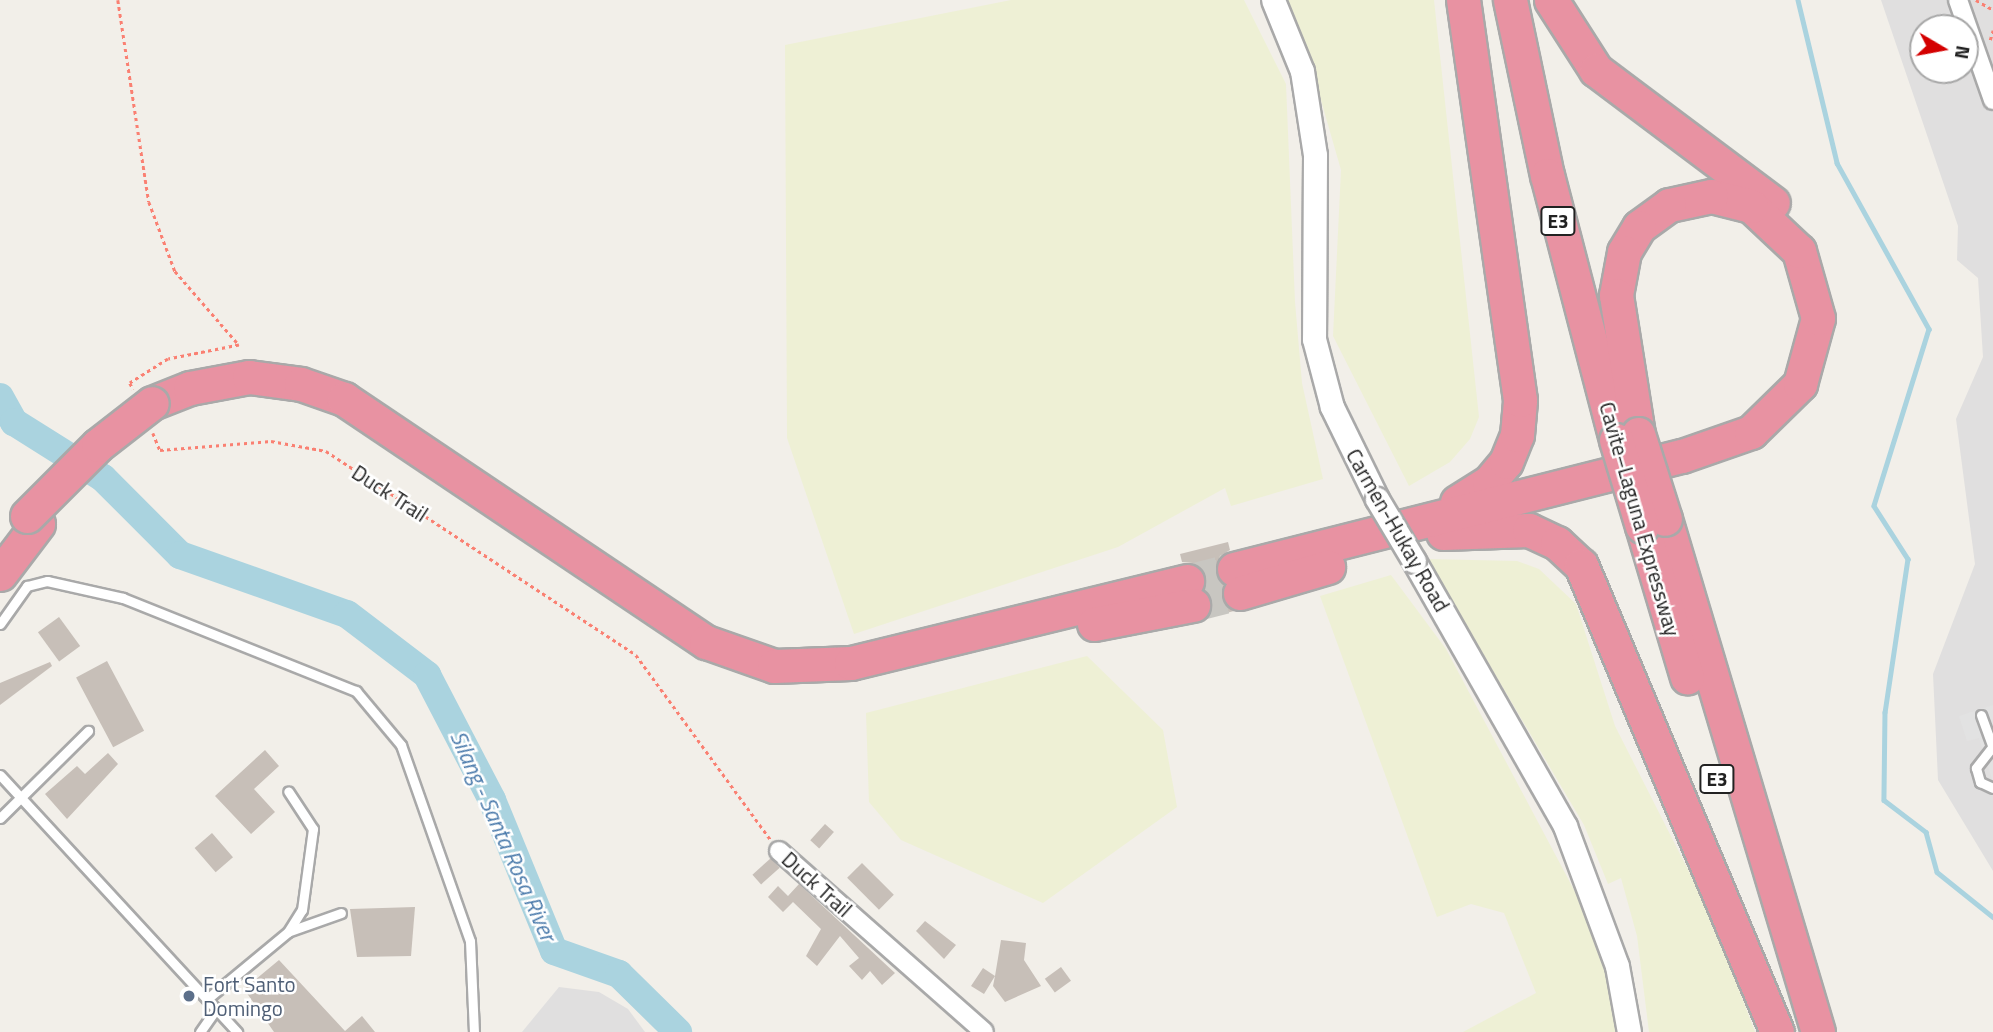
<!DOCTYPE html>
<html>
<head>
<meta charset="utf-8">
<style>
	body { margin:0 }
	#map { position:relative; width:1993px; height:1032px; overflow:hidden; background:#f2efe9; font-family:"Titillium Web",sans-serif }
	div>[style] { position:absolute }
	.residential>* { inset:0; background:#e0dfdf }
	.farmland>* { inset:0; background:#eef0d5 }
	.parking>* { inset:0; background:#e2e2e2 }
	.stream>* { height:4.5px; margin:-2.25px; padding:0 2.25px; transform-origin:2.25px; border-radius:2.25px; background:#aad3df }
	.river>* { height:28px; margin:-14px; padding:0 14px; transform-origin:14px; border-radius:14px; background:#aad3df }
	.building>* { inset:0; background:#c7bfb8; transform-origin:0 0 }
	.motorway-tunnel>* { height:33px; margin-top:-16.5px; transform-origin:0; background:repeating-linear-gradient(90deg,#c8c6c1 0 33px,transparent 0 50px) }
	.path>* { height:2.5px; margin-top:-1.25px; transform-origin:0; background:repeating-linear-gradient(90deg,#fa8072 0 3.5px,transparent 0 7px) }
	.roads { filter:drop-shadow(2px 0 #a9a9a9) drop-shadow(-2px 0 #a9a9a9) drop-shadow(0 2px #a9a9a9) drop-shadow(0 -2px #a9a9a9) }
	.service>* { height:9px; margin:-4.5px; padding:0 4.5px; transform-origin:4.5px; border-radius:4.5px; background:#fff }
	.minor>* { height:18px; margin:-9px; padding:0 9px; transform-origin:9px; border-radius:9px; background:#fff }
	.tertiary>* { height:23px; margin:-11.5px; padding:0 11.5px; transform-origin:11.5px; border-radius:11.5px; background:#fff }
	.motorway>* { height:33px; margin:-16.5px; padding:0 16.5px; transform-origin:16.5px; border-radius:16.5px; background:#e892a2 }
	.bridges { filter:drop-shadow(2px 0 #a9a9a9) drop-shadow(-2px 0 #a9a9a9) drop-shadow(0 2px #a9a9a9) drop-shadow(0 -2px #a9a9a9) }
	.tertiary-bridge>* { height:23px; margin:-11.5px; padding:0 11.5px; transform-origin:11.5px; border-radius:11.5px; background:#fff }
	.motorway-bridge>* { height:33px; margin:-16.5px; padding:0 16.5px; transform-origin:16.5px; border-radius:16.5px; background:#e892a2 }
	.dots>* { width:19px; height:19px; translate:-50% -50%; box-sizing:border-box; border:4px solid #fff; border-radius:50% }
	span { translate:-50% -50%; white-space:nowrap; text-align:center; line-height:1.15; -webkit-text-stroke:5px #fff; paint-order:stroke }
	.shield-label span { padding:2px 5px; background:#fff; border:2px solid; border-radius:5px; -webkit-text-stroke-width:0 }
	.shield-label { font-size:19px; color:#222; font-weight:700 }
	.street-label { font-size:21px; color:#222 }
	.service-label { font-size:21px; color:#4e5e75 }
	.left { translate:0 -50%; text-align:left }
	.water-label { font-size:23px; color:#4a7aab; font-style:italic }
	.north { position:absolute; left:1909px; top:14px; width:70px; height:70px; box-sizing:border-box; background:#fff; border:2px solid #a7a7a7; border-radius:50%; rotate:100deg; font-size:19px; font-weight:700; line-height:28px; text-align:center; color:#222 }
	.north::after { content:''; display:block; margin:auto; width:24px; height:32px; background:#d40000; clip-path:polygon(50% 0,100% 100%,50% 72%,0 100%) }
</style>
</head>
<body>
<div id="map">
	<div class="residential">
		<div style="clip-path:polygon(evenodd,1881px 0,1993px 0,1993px 871px,1938px 780px,1933px 674px,1975px 564px,1956px 419px,1983px 357px,1978px 278px,1957px 260px,1958px 226px,1881px 0,1923px 28px,1965px 28px,1965px 70px,1923px 70px,1923px 28px)"></div>
		<div style="clip-path:polygon(559px 987px,599px 992px,628px 1009px,645px 1032px,522px 1032px)"></div>
	</div>
	<div class="farmland">
		<div style="clip-path:polygon(1011px 0,1244px 0,1286px 84px,1295px 302px,1302px 383px,1323px 479px,1231px 506px,1225px 488px,1118px 547px,854px 634px,787px 438px,785px 45px)"></div>
		<div style="clip-path:polygon(1282px 0,1434px 0,1479px 417px,1470px 439px,1450px 462px,1409px 486px,1333px 336px,1341px 170px,1310px 62px)"></div>
		<div style="clip-path:polygon(1427px 559px,1517px 561px,1539px 569px,1576px 604px,1615px 726px,1710px 913px,1755px 1032px,1649px 1032px,1637px 936px,1621px 878px,1608px 884px,1584px 825px)"></div>
		<div style="clip-path:polygon(1391px 575px,1446px 649px,1607px 952px,1621px 1032px,1463px 1032px,1536px 993px,1504px 913px,1471px 904px,1437px 917px,1320px 596px)"></div>
		<div style="clip-path:polygon(1087px 656px,1163px 730px,1177px 807px,1043px 903px,901px 840px,869px 802px,866px 713px)"></div>
	</div>
	<div class="parking">
		<div style="clip-path:polygon(1993px 705px,1993px 782px,1979px 738px,1967px 741px,1959px 716px)"></div>
	</div>
	<div class="stream">
		<div style="left:1798px;top:0;width:168px;rotate:76.5deg"></div>
		<div style="left:1837px;top:163px;width:190px;rotate:61deg"></div>
		<div style="left:1929px;top:329px;width:185px;rotate:107.3deg"></div>
		<div style="left:1874px;top:506px;width:63px;rotate:57.3deg"></div>
		<div style="left:1908px;top:559px;width:155px;rotate:98.5deg"></div>
		<div style="left:1885px;top:712px;width:88px;rotate:90.7deg"></div>
		<div style="left:1884px;top:800px;width:53px;rotate:37.3deg"></div>
		<div style="left:1926px;top:832px;width:41px;rotate:74.6deg"></div>
		<div style="left:1937px;top:872px;width:72px;rotate:38.8deg"></div>
	</div>
	<div class="river">
		<div style="left:0;top:397px;width:29px;rotate:61deg"></div>
		<div style="left:14px;top:422px;width:105px;rotate:32.2deg"></div>
		<div style="left:103px;top:478px;width:109px;rotate:45deg"></div>
		<div style="left:180px;top:555px;width:177px;rotate:19.5deg"></div>
		<div style="left:347px;top:614px;width:101px;rotate:37.3deg"></div>
		<div style="left:427px;top:675px;width:141px;rotate:62.5deg"></div>
		<div style="left:492px;top:800px;width:163px;rotate:67.7deg"></div>
		<div style="left:554px;top:951px;width:69px;rotate:19.5deg"></div>
		<div style="left:619px;top:974px;width:83px;rotate:44.5deg"></div>
	</div>
	<div class="building">
		<div style="clip-path:polygon(1228px 542px,1230px 550px,1220px 556px,1215px 573px,1223px 584px,1222px 599px,1234px 611px,1207px 618px,1212px 602px,1204px 590px,1205px 576px,1193px 563px,1182px 562px,1180px 554px)"></div>
		<div style="left:59px;top:617px;width:36px;height:26px;rotate:54deg"></div>
		<div style="left:107px;top:661px;width:79px;height:35px;rotate:62deg"></div>
		<div style="clip-path:polygon(50px 662px,52px 666px,0 705px,0 683px)"></div>
		<div style="clip-path:polygon(265px 750px,279px 766px,254px 789px,275px 812px,251px 834px,215px 796px)"></div>
		<div style="clip-path:polygon(108px 753px,118px 764px,67px 819px,45px 794px,77px 766px,85px 774px)"></div>
		<div style="left:825px;top:824px;width:12px;height:22px;rotate:42deg"></div>
		<div style="left:212px;top:833px;width:32px;height:23px;rotate:49deg"></div>
		<div style="left:771px;top:858px;width:13px;height:25px;rotate:48deg"></div>
		<div style="left:862px;top:863px;width:45px;height:21px;rotate:45deg"></div>
		<div style="clip-path:polygon(799px 884px,895px 973px,882px 985px,870px 971px,862px 980px,849px 966px,859px 958px,840px 936px,817px 966px,806px 956px,821px 929px,793px 902px,783px 912px,768px 897px,778px 886px,788px 896px)"></div>
		<div style="clip-path:polygon(415px 907px,411px 956px,357px 957px,350px 909px)"></div>
		<div style="clip-path:polygon(925px 921px,956px 945px,944px 959px,916px 931px)"></div>
		<div style="clip-path:polygon(1001px 940px,1026px 943px,1024px 960px,1041px 986px,1005px 1002px,993px 986px,995px 976px,984px 994px,971px 986px,983px 968px,995px 976px)"></div>
		<div style="clip-path:polygon(279px 960px,345px 1031px,362px 1016px,375px 1032px,274px 1032px,244px 989px)"></div>
		<div style="left:1061px;top:967px;width:17px;height:20px;rotate:54deg"></div>
	</div>
	<div class="motorway-tunnel">
		<div style="left:1187px;top:581px;width:49px;rotate:-14.3deg"></div>
		<div style="left:1193px;top:605px;width:49px;rotate:-14.3deg"></div>
	</div>
	<div class="path">
		<div style="left:118px;top:0;width:204px;rotate:81.3deg"></div>
		<div style="left:149px;top:202px;width:74px;rotate:69.4deg"></div>
		<div style="left:175px;top:271px;width:98px;rotate:49.1deg"></div>
		<div style="left:239px;top:345px;width:72px;rotate:168.8deg"></div>
		<div style="left:168px;top:359px;width:45px;rotate:147.7deg"></div>
		<div style="left:130px;top:383px;width:7px;rotate:63deg"></div>
		<div style="left:1976px;top:0;width:20px;rotate:30deg"></div>
		<div style="left:1990px;top:40px;width:10px;rotate:-73deg"></div>
		<div style="left:153px;top:433px;width:18px;rotate:68deg"></div>
		<div style="left:160px;top:450px;width:111px;rotate:-4.6deg"></div>
		<div style="left:271px;top:441px;width:56px;rotate:10.3deg"></div>
		<div style="left:326px;top:451px;width:371px;rotate:33.3deg"></div>
		<div style="left:636px;top:655px;width:228px;rotate:53.9deg"></div>
	</div>
	<div class="roads">
		<div class="service">
			<div style="left:0;top:624px;width:47px;rotate:-54.6deg"></div>
			<div style="left:27px;top:586px;width:21px;rotate:-14deg"></div>
			<div style="left:47px;top:581px;width:78px;rotate:12.6deg"></div>
			<div style="left:123px;top:598px;width:251px;rotate:21.8deg"></div>
			<div style="left:356px;top:691px;width:70px;rotate:50.2deg"></div>
			<div style="left:401px;top:745px;width:208px;rotate:70.6deg"></div>
			<div style="left:470px;top:941px;width:91px;rotate:87.5deg"></div>
			<div style="left:1981px;top:715px;width:33px;rotate:70deg"></div>
			<div style="left:1993px;top:746px;width:28px;rotate:128deg"></div>
			<div style="left:1976px;top:768px;width:15px;rotate:74deg"></div>
			<div style="left:1980px;top:782px;width:14px;rotate:25deg"></div>
			<div style="left:0;top:775px;width:350px;rotate:47.3deg"></div>
			<div style="left:0;top:818px;width:124px;rotate:-44.7deg"></div>
			<div style="left:290px;top:931px;width:54px;rotate:-19.4deg"></div>
			<div style="left:207px;top:999px;width:105px;rotate:-39.6deg"></div>
			<div style="left:288px;top:932px;width:26px;rotate:-58deg"></div>
			<div style="left:302px;top:910px;width:82px;rotate:-82.3deg"></div>
			<div style="left:313px;top:829px;width:45px;rotate:-123.3deg"></div>
			<div style="left:200px;top:1032px;width:28px;rotate:-55deg"></div>
		</div>
		<div class="minor">
			<div style="left:1958px;top:0;width:106px;rotate:70.7deg"></div>
			<div style="left:779px;top:851px;width:273px;rotate:41.4deg"></div>
		</div>
		<div class="tertiary">
			<div style="left:1273px;top:0;width:77px;rotate:67.8deg"></div>
			<div style="left:1302px;top:71px;width:85px;rotate:81.2deg"></div>
			<div style="left:1315px;top:155px;width:184px;rotate:90.3deg"></div>
			<div style="left:1314px;top:339px;width:70px;rotate:75.2deg"></div>
			<div style="left:1332px;top:407px;width:102px;rotate:63.9deg"></div>
			<div style="left:1414px;top:561px;width:305px;rotate:60.3deg"></div>
			<div style="left:1565px;top:826px;width:149px;rotate:69.6deg"></div>
			<div style="left:1617px;top:966px;width:67px;rotate:79.7deg"></div>
		</div>
		<div class="motorway">
			<div style="left:1510px;top:0;width:179px;rotate:78.1deg"></div>
			<div style="left:1547px;top:175px;width:274px;rotate:75.4deg"></div>
			<div style="left:1551px;top:0;width:83px;rotate:57.3deg"></div>
			<div style="left:1596px;top:70px;width:221px;rotate:36.9deg"></div>
			<div style="left:152px;top:403px;width:41px;rotate:-21.5deg"></div>
			<div style="left:190px;top:388px;width:60px;rotate:-10.6deg"></div>
			<div style="left:249px;top:377px;width:52px;rotate:7.7deg"></div>
			<div style="left:301px;top:384px;width:46px;rotate:19.2deg"></div>
			<div style="left:344px;top:399px;width:436px;rotate:33.9deg"></div>
			<div style="left:706px;top:642px;width:72px;rotate:19.4deg"></div>
			<div style="left:774px;top:666px;width:77px;rotate:-2.2deg"></div>
			<div style="left:851px;top:663px;width:346px;rotate:-13.7deg"></div>
			<div style="left:1457px;top:502px;width:38px;rotate:-32deg"></div>
			<div style="left:1489px;top:482px;width:26px;rotate:-50deg"></div>
			<div style="left:1506px;top:462px;width:29px;rotate:-68deg"></div>
			<div style="left:1517px;top:435px;width:35px;rotate:-85deg"></div>
			<div style="left:1520px;top:400px;width:404px;rotate:-98.1deg"></div>
			<div style="left:1665px;top:519px;width:535px;rotate:73.39deg"></div>
			<div style="left:1642px;top:526px;width:158px;rotate:73.4deg"></div>
			<div style="left:1443px;top:533px;width:86px;rotate:-2deg"></div>
			<div style="left:1529px;top:530px;width:31px;rotate:25deg"></div>
			<div style="left:1557px;top:543px;width:33px;rotate:43deg"></div>
			<div style="left:1581px;top:565px;width:506px;rotate:67.23deg"></div>
			<div style="left:1234px;top:569px;width:462px;rotate:-14.2deg"></div>
			<div style="left:1682px;top:456px;width:73px;rotate:-19.2deg"></div>
			<div style="left:1751px;top:432px;width:69px;rotate:-44.4deg"></div>
			<div style="left:1800px;top:384px;width:68px;rotate:-74.7deg"></div>
			<div style="left:1818px;top:318px;width:70px;rotate:-105.8deg"></div>
			<div style="left:1799px;top:251px;width:66px;rotate:-136.8deg"></div>
			<div style="left:1751px;top:206px;width:41px;rotate:-166deg"></div>
			<div style="left:1711px;top:196px;width:43px;rotate:167.9deg"></div>
			<div style="left:1669px;top:205px;width:37px;rotate:144deg"></div>
			<div style="left:1639px;top:227px;width:29px;rotate:121deg"></div>
			<div style="left:1624px;top:252px;width:44px;rotate:100.5deg"></div>
			<div style="left:1616px;top:295px;width:141px;rotate:81deg"></div>
			<div style="left:0;top:574px;width:63px;rotate:-52.8deg"></div>
			<div style="left:1240px;top:593px;width:92px;rotate:-16.5deg"></div>
			<div style="left:1094px;top:624px;width:101px;rotate:-10.9deg"></div>
		</div>
	</div>
	<div class="bridges">
		<div class="tertiary-bridge">
			<div style="left:1377px;top:499px;width:72px;rotate:59.2deg"></div>
		</div>
		<div class="motorway-bridge">
			<div style="left:1638px;top:434px;width:89px;rotate:72.4deg"></div>
			<div style="left:1616px;top:440px;width:90px;rotate:73.2deg"></div>
			<div style="left:27px;top:516px;width:100px;rotate:-45deg"></div>
			<div style="left:98px;top:445px;width:68px;rotate:-37.9deg"></div>
		</div>
	</div>
	<div class="dots">
		<div style="left:189px;top:996px;background:#5c6f8a"></div>
	</div>
	<div class="shield-label">
		<span style="left:1558px;top:221px">E3</span>
		<span style="left:1717px;top:779px">E3</span>
	</div>
	<div class="street-label">
		<span style="left:390px;top:493px;rotate:33deg">Duck Trail</span>
		<span style="left:1640px;top:519px;rotate:74deg">Cavite–Laguna Expressway</span>
		<span style="left:1398px;top:530px;rotate:60deg">Carmen-Hukay Road</span>
		<span style="left:817px;top:884px;rotate:42deg">Duck Trail</span>
	</div>
	<div class="service-label">
		<span class="left" style="left:203px;top:996px">Fort Santo<br>Domingo</span>
	</div>
	<div class="water-label">
		<span style="left:503px;top:836px;rotate:66deg">Silang - Santa Rosa River</span>
	</div>
	<div class="north">N</div>
</div>
</body>
</html>
